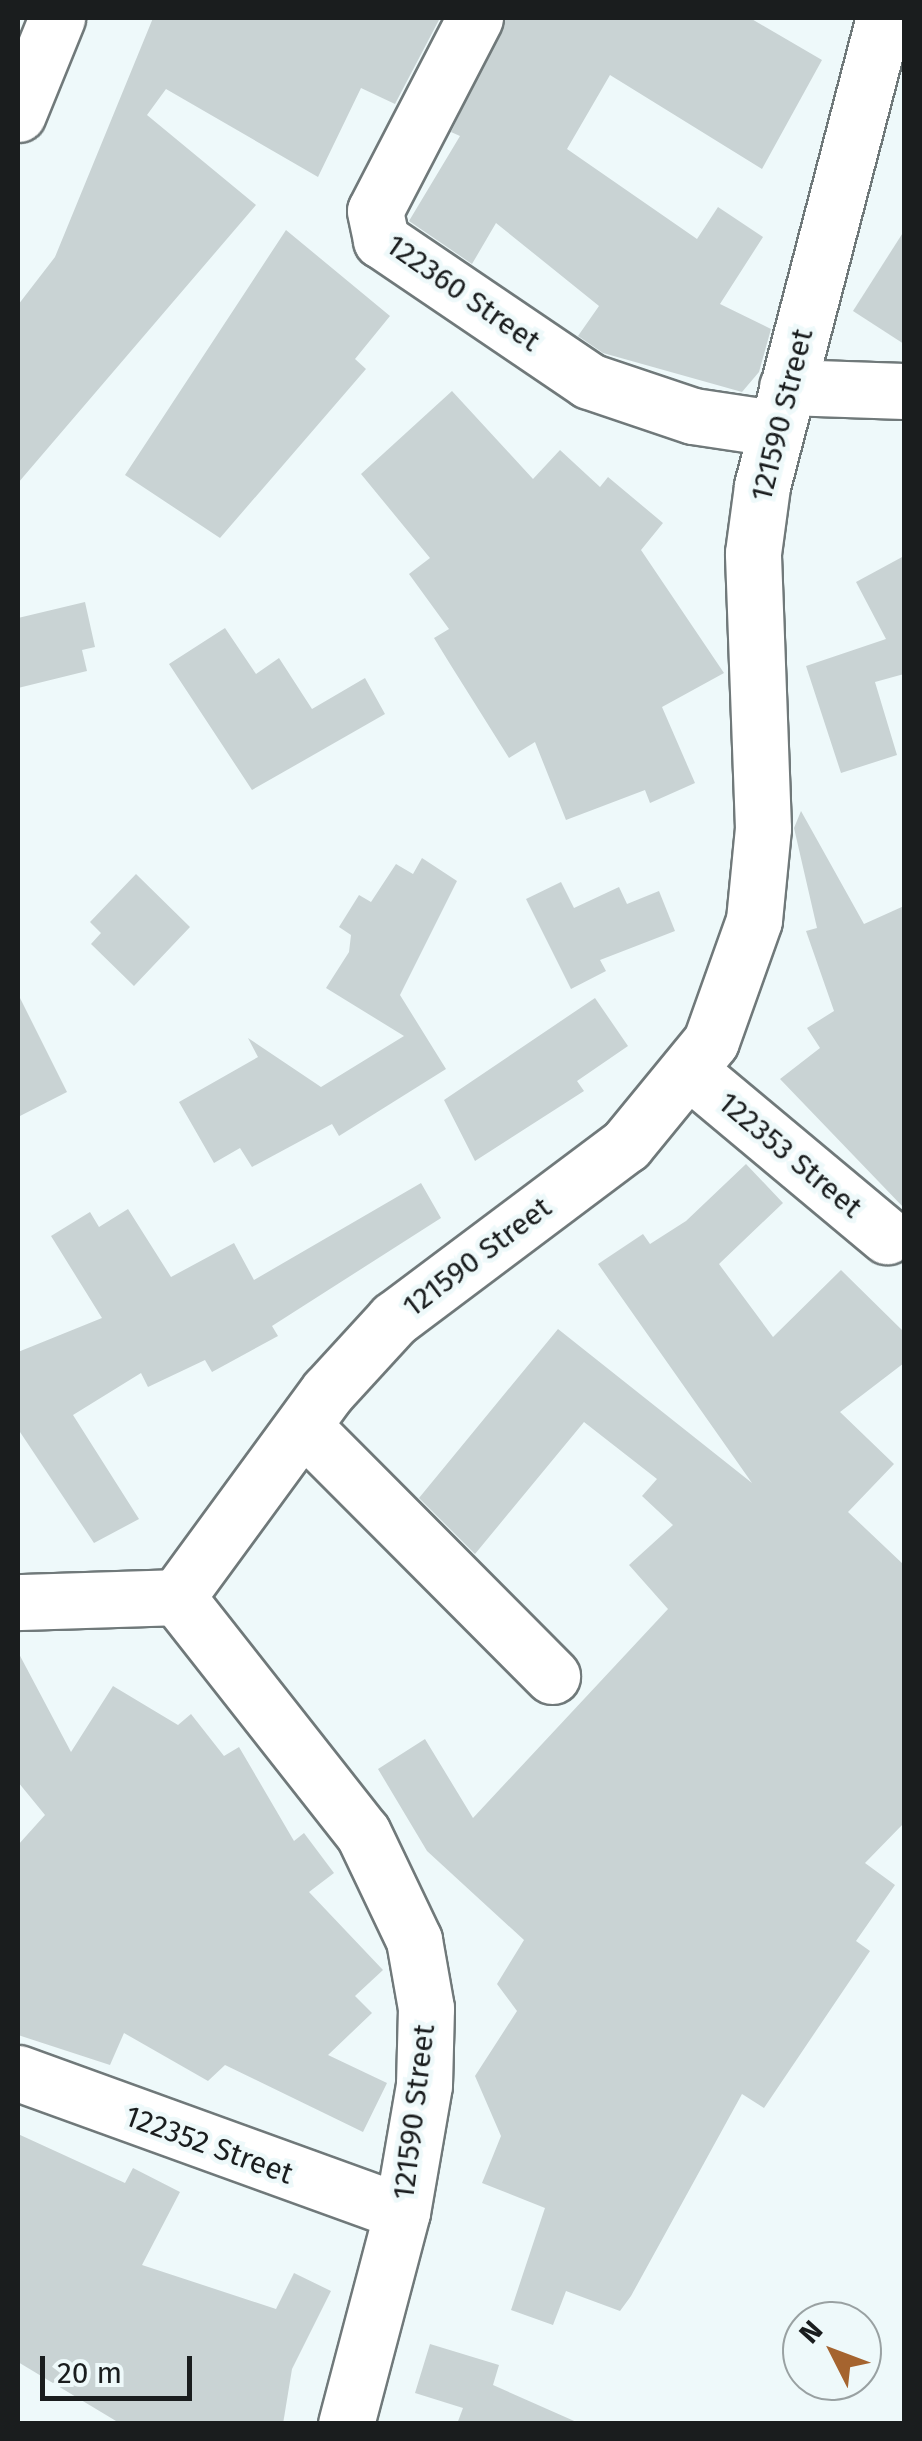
<!DOCTYPE html>
<html>
<head>
<meta charset="utf-8">
<style>
	body { margin:0 }
	#map { position:relative; width:922px; height:2441px; overflow:hidden; background:#eef9fa; font-family:"Fira Sans",sans-serif }
	div>[style] { position:absolute }
	.building>* { inset:0; background:#c9d3d4 }
	.roads { filter:drop-shadow(2px 0 #70797a) drop-shadow(-2px 0 #70797a) drop-shadow(0 2px #70797a) drop-shadow(0 -2px #70797a) }
	.minor>* { height:55px; margin:-27.5px; padding:0 27.5px; transform-origin:27.5px; border-radius:27.5px; background:#fff }
	span { translate:-50% -50%; white-space:nowrap; text-align:center; line-height:1.15; -webkit-text-stroke:9px #eef9fa; paint-order:stroke }
	.street-label { font-size:30px; color:#1a1d1e }
	.frame { position:absolute; inset:0; border:20px solid #1a1d1e; pointer-events:none }
	.north { position:absolute; left:782px; top:2301px; width:100px; height:100px; box-sizing:border-box; background:#eef9fa; border:2px solid #99a1a2; border-radius:50%; rotate:312deg; font-size:28px; font-weight:700; line-height:40px; text-align:center; color:#1a1d1e }
	.north::after { content:''; display:block; margin:auto; width:35px; height:45px; background:#a5642f; clip-path:polygon(50% 0,100% 100%,50% 72%,0 100%) }
	.scale { position:absolute; left:40px; top:2356px; width:152px; height:45px; box-sizing:border-box; border:5px solid #1a1d1e; border-top:0; padding-left:12px; font-size:30px; line-height:35px; white-space:nowrap; color:#1a1d1e; -webkit-text-stroke:8px #eef9fa; paint-order:stroke }
</style>
</head>
<body>
<div id="map">
	<div class="building">
		<div style="clip-path:polygon(153px 18px,440px 18px,395px 104px,361px 88px,318px 177px,166px 89px,147px 115px,256px 205px,18px 483px,18px 305px,55px 257px)"></div>
		<div style="clip-path:polygon(506px 18px,750px 18px,822px 60px,762px 169px,610px 75px,567px 149px,697px 239px,718px 207px,763px 237px,720px 304px,771px 329px,759px 372px,742px 392px,603px 353px,578px 336px,599px 306px,496px 223px,472px 264px,409px 221px,460px 136px,451px 132px)"></div>
		<div style="clip-path:polygon(286px 230px,390px 316px,355px 359px,366px 369px,220px 538px,125px 475px)"></div>
		<div style="clip-path:polygon(904px 231px,904px 344px,853px 311px)"></div>
		<div style="clip-path:polygon(452px 391px,533px 479px,560px 450px,600px 487px,608px 477px,663px 523px,641px 550px,724px 673px,662px 707px,695px 783px,650px 803px,645px 790px,566px 820px,535px 742px,509px 758px,450px 664px,434px 638px,449px 629px,409px 574px,430px 558px,361px 474px)"></div>
		<div style="clip-path:polygon(904px 556px,904px 674px,875px 682px,897px 755px,841px 773px,806px 666px,886px 639px,856px 582px)"></div>
		<div style="clip-path:polygon(85px 602px,95px 647px,82px 650px,87px 671px,18px 688px,18px 618px)"></div>
		<div style="clip-path:polygon(225px 628px,256px 674px,279px 658px,312px 709px,365px 678px,385px 714px,252px 790px,169px 664px)"></div>
		<div style="clip-path:polygon(801px 811px,864px 924px,904px 906px,904px 1208px,780px 1079px,820px 1048px,807px 1028px,834px 1011px,806px 931px,817px 928px,794px 828px)"></div>
		<div style="clip-path:polygon(422px 858px,457px 881px,400px 995px,446px 1069px,339px 1136px,332px 1124px,252px 1167px,240px 1148px,214px 1163px,179px 1102px,258px 1057px,248px 1038px,321px 1087px,404px 1036px,326px 988px,349px 952px,351px 935px,339px 927px,359px 895px,371px 902px,396px 864px,413px 874px)"></div>
		<div style="clip-path:polygon(136px 874px,190px 927px,134px 986px,91px 944px,101px 933px,90px 922px)"></div>
		<div style="clip-path:polygon(561px 882px,574px 908px,619px 887px,627px 904px,659px 891px,675px 931px,600px 960px,606px 971px,571px 989px,526px 899px)"></div>
		<div style="clip-path:polygon(18px 994px,67px 1092px,18px 1117px)"></div>
		<div style="clip-path:polygon(595px 998px,628px 1046px,577px 1081px,584px 1091px,475px 1161px,444px 1100px)"></div>
		<div style="clip-path:polygon(746px 1164px,783px 1203px,719px 1264px,773px 1337px,841px 1270px,904px 1332px,904px 1363px,840px 1412px,894px 1464px,848px 1512px,904px 1565px,904px 1823px,865px 1863px,895px 1885px,856px 1941px,870px 1951px,764px 2108px,742px 2094px,631px 2296px,620px 2311px,566px 2291px,553px 2325px,511px 2310px,545px 2208px,482px 2183px,501px 2136px,475px 2076px,517px 2011px,497px 1984px,524px 1940px,427px 1851px,378px 1769px,425px 1739px,473px 1818px,668px 1609px,629px 1565px,673px 1525px,642px 1496px,657px 1479px,584px 1422px,475px 1554px,419px 1498px,558px 1329px,752px 1483px,598px 1264px,643px 1234px,650px 1244px,686px 1221px)"></div>
		<div style="clip-path:polygon(421px 1183px,441px 1218px,272px 1326px,278px 1336px,212px 1372px,205px 1360px,148px 1387px,141px 1373px,73px 1415px,139px 1519px,94px 1543px,18px 1429px,18px 1352px,102px 1318px,51px 1236px,90px 1212px,99px 1227px,128px 1209px,171px 1277px,234px 1243px,254px 1280px)"></div>
		<div style="clip-path:polygon(18px 1652px,71px 1752px,113px 1686px,178px 1725px,191px 1714px,224px 1756px,239px 1747px,294px 1841px,304px 1833px,334px 1873px,309px 1892px,383px 1970px,355px 1996px,372px 2013px,328px 2055px,387px 2083px,363px 2132px,225px 2065px,208px 2081px,124px 2033px,110px 2065px,18px 2035px,18px 1845px,45px 1815px,18px 1782px)"></div>
		<div style="clip-path:polygon(18px 2134px,125px 2183px,133px 2168px,180px 2192px,142px 2265px,276px 2309px,294px 2273px,331px 2291px,292px 2369px,283px 2424px,121px 2424px,18px 2362px)"></div>
		<div style="clip-path:polygon(430px 2344px,499px 2365px,493px 2385px,581px 2424px,457px 2424px,463px 2408px,415px 2393px)"></div>
	</div>
	<div class="roads">
		<div class="minor">
			<div style="left:475px;top:18px;width:217px;rotate:117.4deg"></div>
			<div style="left:375px;top:211px;width:30px;rotate:78deg"></div>
			<div style="left:381px;top:240px;width:251px;rotate:34.1deg"></div>
			<div style="left:589px;top:381px;width:110px;rotate:18.6deg"></div>
			<div style="left:693px;top:416px;width:81px;rotate:8.5deg"></div>
			<div style="left:18px;top:114px;width:104px;rotate:-67.9deg"></div>
			<div style="left:787px;top:387px;width:117px;rotate:2deg"></div>
			<div style="left:693px;top:1074px;width:253px;rotate:39.9deg"></div>
			<div style="left:303px;top:1426px;width:353px;rotate:45.1deg"></div>
			<div style="left:177px;top:1597px;width:255px;rotate:-53.8deg"></div>
			<div style="left:328px;top:1391px;width:98px;rotate:-47.5deg"></div>
			<div style="left:394px;top:1319px;width:290px;rotate:-36.9deg"></div>
			<div style="left:626px;top:1145px;width:134px;rotate:-50.7deg"></div>
			<div style="left:711px;top:1041px;width:128px;rotate:-70.4deg"></div>
			<div style="left:754px;top:920px;width:92px;rotate:-84.4deg"></div>
			<div style="left:763px;top:828px;width:275px;rotate:-92.1deg"></div>
			<div style="left:753px;top:553px;width:68px;rotate:-82.3deg"></div>
			<div style="left:762px;top:486px;width:484px;rotate:-75.4deg"></div>
			<div style="left:177px;top:1597px;width:300px;rotate:51.8deg"></div>
			<div style="left:363px;top:1833px;width:119px;rotate:64.5deg"></div>
			<div style="left:414px;top:1940px;width:69px;rotate:80deg"></div>
			<div style="left:426px;top:2008px;width:77px;rotate:91.5deg"></div>
			<div style="left:424px;top:2085px;width:129px;rotate:99.8deg"></div>
			<div style="left:402px;top:2212px;width:219px;rotate:104.8deg"></div>
			<div style="left:18px;top:1602px;width:159px;rotate:-1.8deg"></div>
			<div style="left:18px;top:2073px;width:408px;rotate:19.9deg"></div>
		</div>
	</div>
	<div class="street-label">
		<span style="left:463px;top:293px;rotate:35deg">122360 Street</span>
		<span style="left:782px;top:415px;rotate:-76deg">121590 Street</span>
		<span style="left:790px;top:1155px;rotate:40deg">122353 Street</span>
		<span style="left:477px;top:1257px;rotate:-37deg">121590 Street</span>
		<span style="left:414px;top:2112px;rotate:-83deg">121590 Street</span>
		<span style="left:209px;top:2145px;rotate:20deg">122352 Street</span>
	</div>
	<div class="frame"></div>
	<div class="north">N</div>
	<div class="scale">20 m</div>
</div>
</body>
</html>
